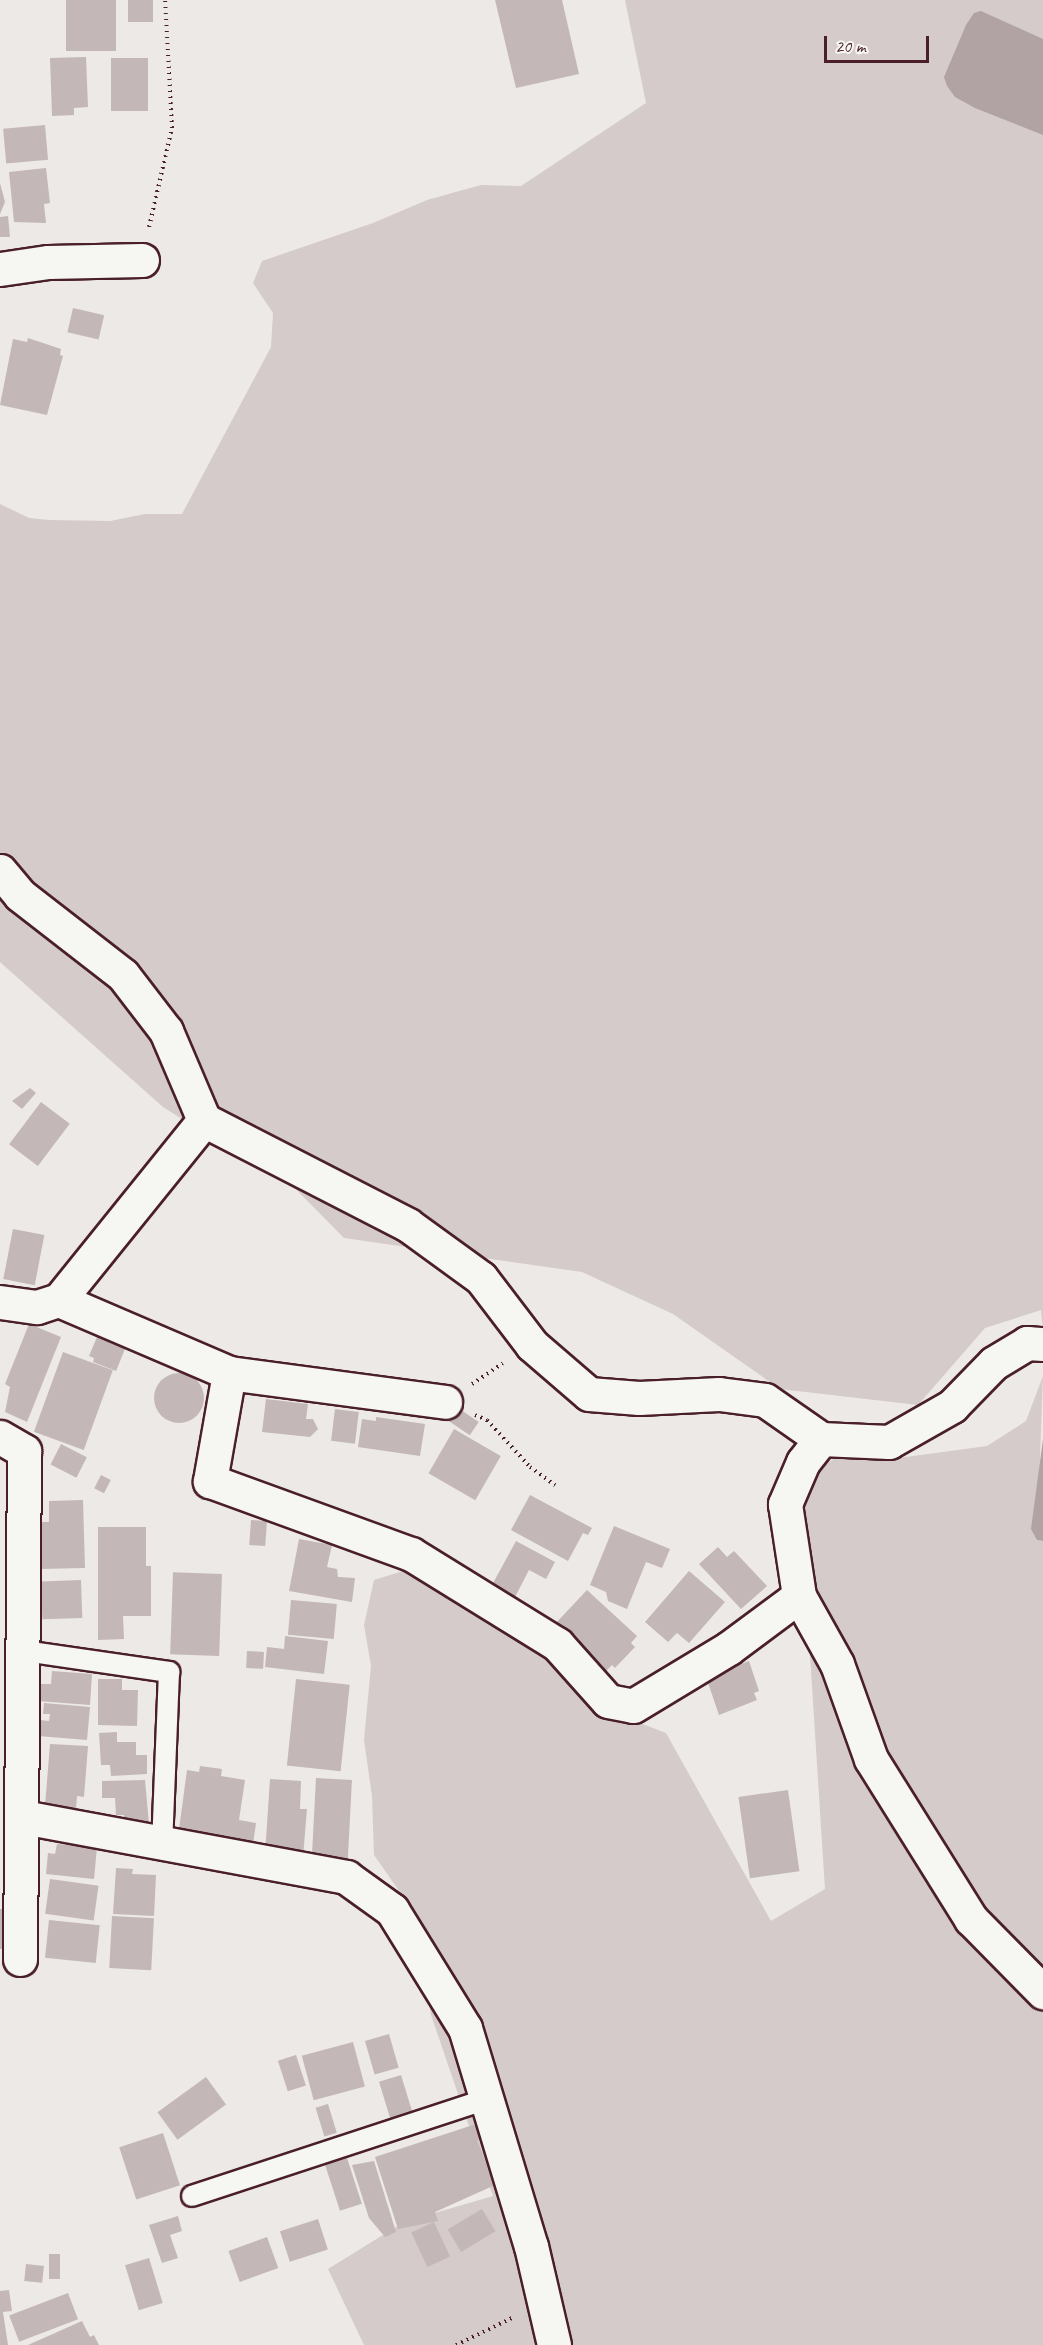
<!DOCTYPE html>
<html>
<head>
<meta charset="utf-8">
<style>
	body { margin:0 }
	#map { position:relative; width:1043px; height:2345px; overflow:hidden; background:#ece9e6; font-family:Caveat,sans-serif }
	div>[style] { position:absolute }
	.green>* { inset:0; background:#d4cbca }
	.water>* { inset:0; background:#b1a2a3 }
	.building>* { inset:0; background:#c4b7b7; transform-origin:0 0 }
	.round { border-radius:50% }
	.path>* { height:4px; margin-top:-2px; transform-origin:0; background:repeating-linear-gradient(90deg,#4a1f2b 0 1.5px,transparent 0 6px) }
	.roads { filter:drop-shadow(2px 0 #4a1f2b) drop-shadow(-2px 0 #4a1f2b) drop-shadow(0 2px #4a1f2b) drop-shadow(0 -2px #4a1f2b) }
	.lane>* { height:20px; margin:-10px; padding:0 10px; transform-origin:10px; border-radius:10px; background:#f6f6f2 }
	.street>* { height:33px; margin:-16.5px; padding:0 16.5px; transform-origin:16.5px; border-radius:16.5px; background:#f6f6f2 }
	span { translate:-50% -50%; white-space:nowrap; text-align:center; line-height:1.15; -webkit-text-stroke:6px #f6f6f2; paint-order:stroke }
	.scale { position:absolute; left:824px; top:36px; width:105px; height:27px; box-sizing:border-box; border:3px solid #4a1f2b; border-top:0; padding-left:8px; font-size:18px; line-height:21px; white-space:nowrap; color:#4a1f2b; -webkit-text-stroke:4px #f6f6f2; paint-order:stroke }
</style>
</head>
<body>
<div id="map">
	<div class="green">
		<div style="clip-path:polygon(625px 0,1043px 0,1043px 1331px,1041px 1310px,985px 1328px,918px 1405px,780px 1389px,673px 1314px,582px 1272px,344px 1238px,275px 1168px,209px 1136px,163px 1107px,0 962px,0 504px,29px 518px,49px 520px,110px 521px,145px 514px,182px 514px,271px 347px,273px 313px,253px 283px,262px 261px,373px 223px,427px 200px,481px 185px,521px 186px,646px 103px)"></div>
		<div style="clip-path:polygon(1043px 1376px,1037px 1540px,1043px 1541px,1043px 2345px,364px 2345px,328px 2269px,404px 2222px,493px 2196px,431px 2015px,416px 1915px,374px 1855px,372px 1796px,364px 1740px,371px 1666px,364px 1625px,374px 1580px,403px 1571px,453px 1589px,539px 1644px,601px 1708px,666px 1733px,771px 1921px,825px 1889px,808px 1624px,790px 1518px,816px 1469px,850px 1450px,891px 1459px,987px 1446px,1026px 1421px)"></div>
	</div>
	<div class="water">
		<div style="clip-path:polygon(981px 11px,1043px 39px,1043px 135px,975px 108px,955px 97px,947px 86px,944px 77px,966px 25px,974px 13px)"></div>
		<div style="clip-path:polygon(1043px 1439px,1043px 1541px,1037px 1540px,1031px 1529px)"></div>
	</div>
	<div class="building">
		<div style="left:66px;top:0;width:50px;height:51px"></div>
		<div style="left:128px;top:0;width:25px;height:22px"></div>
		<div style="clip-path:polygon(495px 0,562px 0,579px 74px,516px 88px)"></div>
		<div style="clip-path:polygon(86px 57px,88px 107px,74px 108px,74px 115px,52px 116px,50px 58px)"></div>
		<div style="left:111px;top:58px;width:37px;height:53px"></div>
		<div style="left:45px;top:125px;width:35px;height:42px;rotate:85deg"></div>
		<div style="clip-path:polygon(46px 168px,50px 203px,44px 204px,46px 223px,14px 222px,9px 172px)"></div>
		<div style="clip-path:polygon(0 183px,5px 202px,0 214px)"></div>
		<div style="clip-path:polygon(8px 216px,10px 237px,0 237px,0 217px)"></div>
		<div style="left:73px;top:308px;width:32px;height:25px;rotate:13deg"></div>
		<div style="clip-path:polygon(28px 338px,61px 349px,60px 355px,63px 356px,47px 415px,0 405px,13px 339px,27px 342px)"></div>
		<div style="clip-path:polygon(30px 1088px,36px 1093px,22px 1109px,12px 1101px)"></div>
		<div style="left:41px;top:1102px;width:36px;height:53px;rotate:37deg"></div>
		<div style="left:13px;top:1229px;width:32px;height:51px;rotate:11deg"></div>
		<div style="clip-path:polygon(29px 1324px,61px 1337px,27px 1422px,5px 1412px,10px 1387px,5px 1384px)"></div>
		<div style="clip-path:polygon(97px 1337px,125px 1349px,116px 1371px,93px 1362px,94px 1358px,89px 1356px)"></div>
		<div style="left:63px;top:1352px;width:53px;height:85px;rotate:20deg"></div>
		<div class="round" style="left:154px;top:1373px;width:50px;height:50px"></div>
		<div style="clip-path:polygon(266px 1399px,308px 1404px,306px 1419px,313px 1419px,318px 1429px,310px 1437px,262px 1432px)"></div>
		<div style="left:458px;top:1408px;width:25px;height:16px;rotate:34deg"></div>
		<div style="left:335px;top:1409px;width:24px;height:32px;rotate:7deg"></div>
		<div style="clip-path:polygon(376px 1417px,425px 1424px,420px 1456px,358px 1447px,362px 1419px,376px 1421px)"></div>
		<div style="left:454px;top:1429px;width:54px;height:51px;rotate:30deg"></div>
		<div style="left:61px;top:1444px;width:29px;height:23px;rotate:27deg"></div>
		<div style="left:101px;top:1475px;width:11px;height:15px;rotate:27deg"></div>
		<div style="clip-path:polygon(530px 1495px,592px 1528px,588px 1535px,583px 1533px,568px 1561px,511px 1530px)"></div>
		<div style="clip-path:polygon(83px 1500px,85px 1568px,40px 1569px,39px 1522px,49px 1522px,49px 1501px)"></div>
		<div style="left:251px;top:1520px;width:16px;height:25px;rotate:4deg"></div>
		<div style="clip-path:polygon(614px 1526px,670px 1549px,662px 1568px,646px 1562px,627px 1609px,608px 1601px,606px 1592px,590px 1585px)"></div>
		<div style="clip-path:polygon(98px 1527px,146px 1527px,146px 1566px,151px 1566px,151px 1616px,123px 1616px,124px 1639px,98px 1640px)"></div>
		<div style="clip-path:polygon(299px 1539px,332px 1545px,327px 1567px,337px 1569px,338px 1577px,355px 1578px,352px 1602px,289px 1591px)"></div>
		<div style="clip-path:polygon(516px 1541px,555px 1562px,546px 1579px,529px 1570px,515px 1597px,492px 1585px)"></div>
		<div style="clip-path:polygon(718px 1547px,727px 1557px,734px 1551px,767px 1586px,741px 1609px,699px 1564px)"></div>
		<div style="clip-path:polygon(689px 1571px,725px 1602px,689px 1643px,677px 1633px,668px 1642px,645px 1622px)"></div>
		<div style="left:222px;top:1574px;width:82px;height:49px;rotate:92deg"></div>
		<div style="left:81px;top:1580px;width:38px;height:40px;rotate:88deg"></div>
		<div style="clip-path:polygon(587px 1590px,637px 1636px,631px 1643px,635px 1647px,615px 1668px,612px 1665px,606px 1671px,555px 1624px)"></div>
		<div style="left:291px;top:1600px;width:46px;height:35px;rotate:5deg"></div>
		<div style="clip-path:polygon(285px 1636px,328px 1641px,324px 1674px,265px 1667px,267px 1647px,284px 1649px)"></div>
		<div style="left:247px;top:1651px;width:17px;height:17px;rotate:3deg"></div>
		<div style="clip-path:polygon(749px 1661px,759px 1691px,754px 1693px,757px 1700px,719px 1715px,706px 1677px)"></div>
		<div style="clip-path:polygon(52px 1671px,92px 1674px,90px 1705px,38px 1701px,39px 1684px,51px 1684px)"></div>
		<div style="clip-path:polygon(98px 1679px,122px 1679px,122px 1690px,138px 1690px,137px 1726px,98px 1725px)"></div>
		<div style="left:296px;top:1679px;width:54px;height:87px;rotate:6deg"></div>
		<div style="clip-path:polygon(44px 1703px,90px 1707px,87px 1740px,38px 1736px,40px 1720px,49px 1721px,50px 1714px,43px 1714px)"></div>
		<div style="clip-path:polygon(117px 1732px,117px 1742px,136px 1742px,136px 1755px,147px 1755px,147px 1774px,111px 1776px,110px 1765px,101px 1765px,99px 1733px)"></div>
		<div style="clip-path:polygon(50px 1744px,88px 1746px,84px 1797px,77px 1796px,76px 1809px,45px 1806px)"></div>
		<div style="clip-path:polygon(200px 1766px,222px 1769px,221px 1776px,245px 1780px,239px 1820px,256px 1823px,253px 1844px,178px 1837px,187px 1770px,199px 1772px)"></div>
		<div style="left:316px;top:1778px;width:36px;height:85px;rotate:3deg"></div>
		<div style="clip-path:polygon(270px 1779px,301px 1781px,300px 1809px,307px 1809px,303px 1857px,265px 1854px)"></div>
		<div style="clip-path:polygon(145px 1780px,149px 1824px,124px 1824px,124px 1815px,116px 1815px,115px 1798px,102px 1798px,102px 1781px)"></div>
		<div style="left:788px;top:1790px;width:82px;height:50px;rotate:82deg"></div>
		<div style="clip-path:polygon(57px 1844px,97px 1847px,94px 1879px,46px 1874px,48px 1853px,55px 1854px)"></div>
		<div style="clip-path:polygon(116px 1868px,133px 1869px,132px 1874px,156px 1875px,154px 1916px,113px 1914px)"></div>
		<div style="left:50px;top:1879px;width:49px;height:35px;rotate:8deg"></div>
		<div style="left:0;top:1909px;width:7px;height:40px"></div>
		<div style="left:112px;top:1916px;width:42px;height:52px;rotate:3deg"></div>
		<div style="left:49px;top:1920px;width:51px;height:38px;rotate:6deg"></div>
		<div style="left:389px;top:2034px;width:35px;height:25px;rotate:74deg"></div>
		<div style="left:353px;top:2042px;width:46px;height:53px;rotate:75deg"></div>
		<div style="left:296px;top:2055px;width:32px;height:19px;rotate:72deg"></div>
		<div style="left:401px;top:2075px;width:38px;height:23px;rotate:73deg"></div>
		<div style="left:206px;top:2077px;width:34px;height:60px;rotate:54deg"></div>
		<div style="left:328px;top:2104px;width:30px;height:13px;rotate:73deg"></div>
		<div style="clip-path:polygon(473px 2125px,484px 2128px,489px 2135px,477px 2140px,495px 2185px,435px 2212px,438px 2221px,398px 2229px,375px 2157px)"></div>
		<div style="left:163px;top:2133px;width:55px;height:46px;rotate:72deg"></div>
		<div style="left:347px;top:2158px;width:48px;height:23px;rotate:72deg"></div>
		<div style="clip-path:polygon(374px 2161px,396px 2232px,385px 2237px,369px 2218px,352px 2165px)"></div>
		<div style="left:482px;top:2209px;width:26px;height:40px;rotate:59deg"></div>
		<div style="clip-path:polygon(178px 2216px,182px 2231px,170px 2235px,178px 2258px,162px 2263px,149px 2225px)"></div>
		<div style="left:318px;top:2219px;width:32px;height:40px;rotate:72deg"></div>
		<div style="left:434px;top:2222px;width:38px;height:25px;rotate:65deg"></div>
		<div style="left:267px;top:2237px;width:33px;height:41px;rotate:70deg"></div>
		<div style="left:49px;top:2254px;width:11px;height:25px"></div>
		<div style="left:149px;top:2258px;width:47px;height:25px;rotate:73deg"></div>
		<div style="left:26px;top:2264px;width:18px;height:17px;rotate:6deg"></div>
		<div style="clip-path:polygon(9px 2290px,12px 2311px,3px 2312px,8px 2345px,0 2345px,0 2291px)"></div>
		<div style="left:68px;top:2293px;width:28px;height:63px;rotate:69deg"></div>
		<div style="clip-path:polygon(82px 2321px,90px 2337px,94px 2335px,99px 2345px,28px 2345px)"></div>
	</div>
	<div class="path">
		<div style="left:149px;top:227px;width:102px;rotate:-76.9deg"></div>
		<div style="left:172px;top:128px;width:128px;rotate:-93.1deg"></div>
		<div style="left:472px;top:1384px;width:37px;rotate:-34deg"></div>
		<div style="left:475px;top:1415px;width:13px;rotate:23deg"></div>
		<div style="left:487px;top:1420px;width:64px;rotate:47.5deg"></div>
		<div style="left:530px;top:1467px;width:31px;rotate:36deg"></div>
		<div style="left:456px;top:2345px;width:62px;rotate:-25.7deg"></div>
	</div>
	<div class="roads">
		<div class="lane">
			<div style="left:25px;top:1651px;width:146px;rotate:8.3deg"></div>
			<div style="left:169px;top:1672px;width:174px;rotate:92.3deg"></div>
			<div style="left:192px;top:2196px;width:311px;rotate:-18.2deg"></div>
		</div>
		<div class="street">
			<div style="left:0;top:269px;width:49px;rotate:-8.3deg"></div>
			<div style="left:48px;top:262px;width:94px;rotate:-1.2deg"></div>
			<div style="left:0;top:871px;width:31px;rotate:50deg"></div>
			<div style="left:20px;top:895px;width:130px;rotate:37.8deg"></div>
			<div style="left:123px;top:975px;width:71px;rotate:52.5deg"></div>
			<div style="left:166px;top:1031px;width:97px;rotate:66.9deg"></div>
			<div style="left:204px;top:1120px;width:229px;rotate:27.2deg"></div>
			<div style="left:408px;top:1225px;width:90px;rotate:36deg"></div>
			<div style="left:481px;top:1278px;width:84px;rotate:52.7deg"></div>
			<div style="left:532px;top:1345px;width:75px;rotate:40.7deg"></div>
			<div style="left:589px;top:1394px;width:50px;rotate:4.6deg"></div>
			<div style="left:639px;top:1398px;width:80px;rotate:-2.9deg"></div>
			<div style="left:719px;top:1394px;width:46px;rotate:7.4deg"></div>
			<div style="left:765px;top:1400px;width:68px;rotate:34.9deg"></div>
			<div style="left:821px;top:1439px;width:68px;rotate:2.5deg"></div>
			<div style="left:889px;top:1442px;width:73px;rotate:-29.7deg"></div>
			<div style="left:952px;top:1406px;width:60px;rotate:-45.7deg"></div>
			<div style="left:994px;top:1363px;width:39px;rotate:-31deg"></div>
			<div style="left:1027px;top:1343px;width:16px;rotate:4deg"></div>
			<div style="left:59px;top:1300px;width:185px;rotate:23.2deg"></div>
			<div style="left:229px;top:1373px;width:218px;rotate:7.6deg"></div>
			<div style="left:0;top:1302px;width:37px;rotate:8deg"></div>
			<div style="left:37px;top:1307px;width:23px;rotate:-18deg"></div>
			<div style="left:59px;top:1300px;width:231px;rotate:-51.1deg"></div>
			<div style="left:229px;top:1373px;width:110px;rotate:100deg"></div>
			<div style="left:210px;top:1481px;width:214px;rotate:20deg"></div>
			<div style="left:411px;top:1554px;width:172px;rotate:31.7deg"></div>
			<div style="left:557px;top:1644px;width:76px;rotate:48.2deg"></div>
			<div style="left:608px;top:1701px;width:25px;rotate:11deg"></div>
			<div style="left:633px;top:1706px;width:112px;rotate:-31.1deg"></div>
			<div style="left:729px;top:1648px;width:87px;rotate:-36.6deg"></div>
			<div style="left:0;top:1437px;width:28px;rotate:30deg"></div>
			<div style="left:24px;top:1451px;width:508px;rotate:90.45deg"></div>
			<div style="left:821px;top:1439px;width:29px;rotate:128deg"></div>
			<div style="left:803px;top:1462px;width:46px;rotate:113.2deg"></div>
			<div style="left:785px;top:1504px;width:93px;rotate:81.3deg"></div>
			<div style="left:799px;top:1596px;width:78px;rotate:60.8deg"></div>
			<div style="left:837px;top:1664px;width:101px;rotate:70.3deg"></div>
			<div style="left:871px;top:1759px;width:189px;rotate:58deg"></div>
			<div style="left:971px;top:1919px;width:103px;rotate:45.4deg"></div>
			<div style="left:23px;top:1817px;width:329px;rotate:10.5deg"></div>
			<div style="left:346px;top:1877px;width:57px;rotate:35.7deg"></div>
			<div style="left:392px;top:1910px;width:139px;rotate:58.3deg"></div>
			<div style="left:465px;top:2028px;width:228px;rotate:73.2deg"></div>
			<div style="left:531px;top:2246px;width:102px;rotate:76.9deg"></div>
		</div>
	</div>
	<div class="scale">20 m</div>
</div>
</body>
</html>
